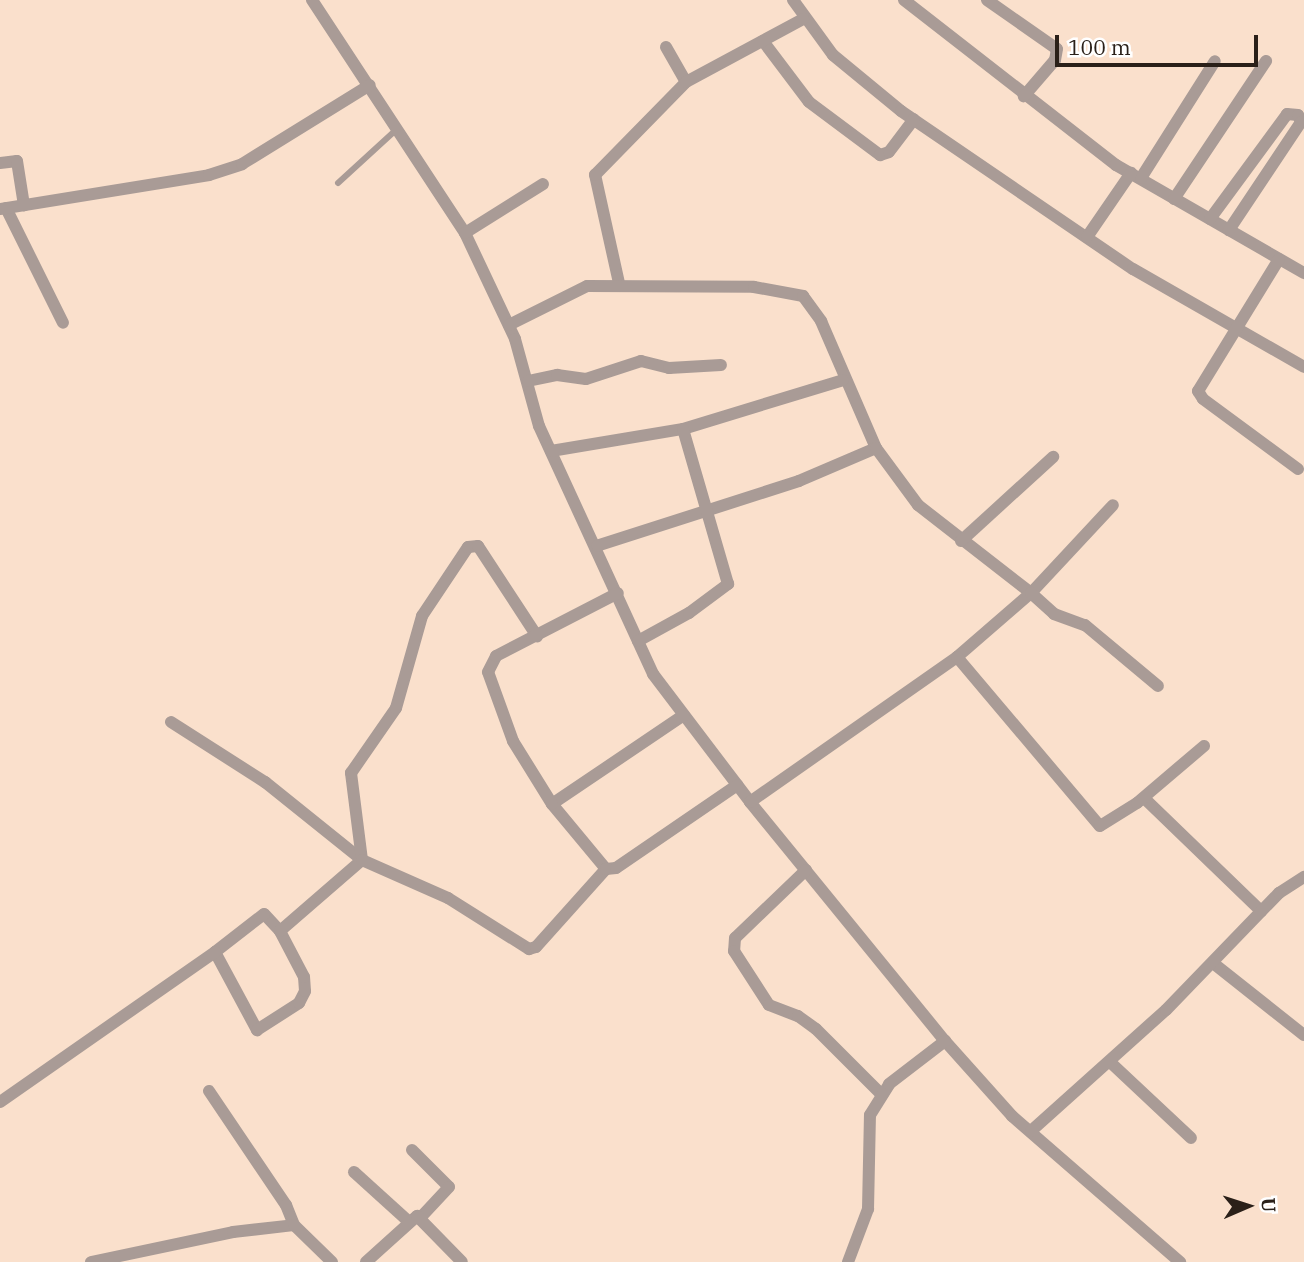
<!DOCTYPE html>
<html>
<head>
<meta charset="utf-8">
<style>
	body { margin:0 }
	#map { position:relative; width:1304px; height:1262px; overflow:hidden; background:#fae0cc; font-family:"IBM Plex Serif",serif }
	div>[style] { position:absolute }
	.lane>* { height:6px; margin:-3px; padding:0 3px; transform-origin:3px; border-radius:3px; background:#a99b96 }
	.street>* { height:12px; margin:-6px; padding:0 6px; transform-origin:6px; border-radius:6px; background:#a99b96 }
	span { translate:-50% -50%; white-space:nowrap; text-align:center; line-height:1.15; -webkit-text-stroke:5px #fff; paint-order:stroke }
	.north { position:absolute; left:1213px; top:1171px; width:70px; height:70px; -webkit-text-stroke:5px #fff; paint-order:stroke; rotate:87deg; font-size:19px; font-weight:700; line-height:28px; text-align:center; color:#2a2019 }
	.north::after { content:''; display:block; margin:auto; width:24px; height:32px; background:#2a2019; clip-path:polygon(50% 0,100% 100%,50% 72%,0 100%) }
	.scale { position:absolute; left:1055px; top:35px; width:203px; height:32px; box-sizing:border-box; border:4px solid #2a2019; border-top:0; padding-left:9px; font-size:21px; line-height:24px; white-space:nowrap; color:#2a2019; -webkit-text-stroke:5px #fff; paint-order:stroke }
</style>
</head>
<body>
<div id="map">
	<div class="lane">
		<div style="left:338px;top:183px;width:80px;rotate:-42.5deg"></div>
	</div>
	<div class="street">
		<div style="left:312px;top:0;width:279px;rotate:56.7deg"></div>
		<div style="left:465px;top:233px;width:117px;rotate:64.7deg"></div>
		<div style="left:515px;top:339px;width:90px;rotate:74.6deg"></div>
		<div style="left:539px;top:426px;width:273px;rotate:65.3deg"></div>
		<div style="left:653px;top:674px;width:161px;rotate:52.8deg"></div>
		<div style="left:750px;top:802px;width:308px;rotate:50.8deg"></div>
		<div style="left:945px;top:1041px;width:101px;rotate:48.2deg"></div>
		<div style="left:1012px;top:1116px;width:223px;rotate:41deg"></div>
		<div style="left:793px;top:0;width:68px;rotate:54deg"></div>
		<div style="left:833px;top:55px;width:88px;rotate:39.5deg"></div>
		<div style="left:901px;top:111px;width:281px;rotate:34.3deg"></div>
		<div style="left:1133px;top:269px;width:197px;rotate:29.8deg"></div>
		<div style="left:904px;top:0;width:269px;rotate:37.9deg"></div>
		<div style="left:1116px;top:165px;width:217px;rotate:29.9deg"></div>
		<div style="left:987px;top:0;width:85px;rotate:35deg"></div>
		<div style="left:1057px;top:49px;width:11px;rotate:100deg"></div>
		<div style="left:1055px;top:60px;width:48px;rotate:130.7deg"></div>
		<div style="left:763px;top:41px;width:76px;rotate:53deg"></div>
		<div style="left:809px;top:102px;width:89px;rotate:36.7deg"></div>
		<div style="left:880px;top:155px;width:9px;rotate:-18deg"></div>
		<div style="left:889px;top:152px;width:41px;rotate:-52.9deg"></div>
		<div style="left:666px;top:47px;width:40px;rotate:60.3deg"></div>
		<div style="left:0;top:163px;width:17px;rotate:-7deg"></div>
		<div style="left:17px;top:161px;width:45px;rotate:81deg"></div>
		<div style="left:1141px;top:178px;width:138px;rotate:-57.7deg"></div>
		<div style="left:1174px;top:199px;width:166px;rotate:-56.3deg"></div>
		<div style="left:6px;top:208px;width:128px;rotate:63.6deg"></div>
		<div style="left:0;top:209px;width:212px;rotate:-9.2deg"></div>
		<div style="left:209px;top:175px;width:35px;rotate:-18deg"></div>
		<div style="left:242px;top:164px;width:150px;rotate:-31.7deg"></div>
		<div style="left:1210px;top:219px;width:130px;rotate:-53.7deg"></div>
		<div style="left:1287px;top:114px;width:11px;rotate:5deg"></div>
		<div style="left:1298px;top:115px;width:8px;rotate:67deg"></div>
		<div style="left:1301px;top:122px;width:130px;rotate:123.7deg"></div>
		<div style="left:465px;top:233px;width:92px;rotate:-32.1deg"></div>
		<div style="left:1087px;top:237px;width:78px;rotate:-55.5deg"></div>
		<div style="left:1279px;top:259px;width:155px;rotate:121.5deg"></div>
		<div style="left:1198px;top:391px;width:9px;rotate:58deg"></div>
		<div style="left:1203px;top:399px;width:118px;rotate:36.4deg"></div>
		<div style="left:619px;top:283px;width:111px;rotate:-102.5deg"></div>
		<div style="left:595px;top:175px;width:130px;rotate:-45.6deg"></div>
		<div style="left:686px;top:82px;width:133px;rotate:-28.3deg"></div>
		<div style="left:509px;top:325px;width:87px;rotate:-26.6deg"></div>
		<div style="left:587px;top:286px;width:167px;rotate:0.3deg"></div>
		<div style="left:754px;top:287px;width:50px;rotate:10.4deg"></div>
		<div style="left:803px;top:296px;width:31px;rotate:54deg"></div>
		<div style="left:821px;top:321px;width:138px;rotate:66.6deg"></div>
		<div style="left:876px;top:448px;width:84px;rotate:156.8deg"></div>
		<div style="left:799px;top:481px;width:212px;rotate:162.2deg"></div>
		<div style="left:528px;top:381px;width:30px;rotate:-12deg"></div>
		<div style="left:557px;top:375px;width:29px;rotate:8deg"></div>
		<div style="left:586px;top:379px;width:58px;rotate:-18.1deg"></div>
		<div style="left:641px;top:361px;width:29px;rotate:14deg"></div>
		<div style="left:669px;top:368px;width:52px;rotate:-3.3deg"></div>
		<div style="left:876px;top:448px;width:71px;rotate:53.6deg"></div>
		<div style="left:918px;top:505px;width:143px;rotate:37.9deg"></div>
		<div style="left:1031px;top:593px;width:120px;rotate:-47deg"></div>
		<div style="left:551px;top:451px;width:134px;rotate:-9.5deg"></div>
		<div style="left:683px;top:429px;width:167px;rotate:-17deg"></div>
		<div style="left:961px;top:541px;width:125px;rotate:-42.4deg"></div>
		<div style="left:638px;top:641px;width:58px;rotate:-28.8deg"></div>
		<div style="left:689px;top:613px;width:49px;rotate:-36.6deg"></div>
		<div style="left:728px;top:584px;width:161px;rotate:-106.2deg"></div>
		<div style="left:957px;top:657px;width:98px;rotate:-40.9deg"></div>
		<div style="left:1031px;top:593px;width:31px;rotate:42deg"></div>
		<div style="left:1054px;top:614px;width:33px;rotate:20deg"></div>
		<div style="left:1085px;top:625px;width:95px;rotate:39.9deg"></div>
		<div style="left:171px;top:722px;width:112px;rotate:32.6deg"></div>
		<div style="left:265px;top:782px;width:124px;rotate:38.8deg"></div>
		<div style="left:1144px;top:798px;width:163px;rotate:44deg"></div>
		<div style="left:750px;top:802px;width:253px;rotate:-35deg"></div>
		<div style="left:957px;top:657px;width:221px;rotate:49.8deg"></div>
		<div style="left:1100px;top:826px;width:44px;rotate:-31.9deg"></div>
		<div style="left:1137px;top:803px;width:88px;rotate:-40.4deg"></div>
		<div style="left:552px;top:804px;width:159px;rotate:-34deg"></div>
		<div style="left:362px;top:860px;width:88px;rotate:-97.2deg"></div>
		<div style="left:351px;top:773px;width:79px;rotate:-55.3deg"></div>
		<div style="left:396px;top:708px;width:96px;rotate:-74.2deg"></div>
		<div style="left:422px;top:616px;width:83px;rotate:-56.3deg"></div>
		<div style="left:468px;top:547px;width:10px;rotate:-6deg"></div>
		<div style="left:478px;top:546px;width:108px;rotate:56.8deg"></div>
		<div style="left:606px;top:869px;width:85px;rotate:-129.7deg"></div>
		<div style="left:552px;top:804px;width:74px;rotate:-121.8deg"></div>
		<div style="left:513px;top:741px;width:73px;rotate:-109.9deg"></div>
		<div style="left:488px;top:672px;width:18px;rotate:-63deg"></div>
		<div style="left:496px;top:656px;width:137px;rotate:-27.3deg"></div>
		<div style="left:806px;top:870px;width:98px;rotate:136.2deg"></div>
		<div style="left:735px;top:938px;width:13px;rotate:94deg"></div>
		<div style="left:734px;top:951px;width:64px;rotate:57.1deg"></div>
		<div style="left:769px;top:1005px;width:31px;rotate:21deg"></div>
		<div style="left:798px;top:1016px;width:22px;rotate:36deg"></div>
		<div style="left:816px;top:1029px;width:92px;rotate:45deg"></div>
		<div style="left:280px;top:931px;width:23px;rotate:-133deg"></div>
		<div style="left:264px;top:914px;width:62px;rotate:142.2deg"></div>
		<div style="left:215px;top:952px;width:89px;rotate:61.7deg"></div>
		<div style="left:257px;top:1030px;width:50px;rotate:-32.7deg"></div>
		<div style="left:299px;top:1003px;width:13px;rotate:-63deg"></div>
		<div style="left:305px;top:991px;width:14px;rotate:-94deg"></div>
		<div style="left:304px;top:977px;width:52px;rotate:-117.6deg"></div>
		<div style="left:280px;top:931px;width:108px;rotate:-40.9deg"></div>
		<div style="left:362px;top:860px;width:94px;rotate:23.8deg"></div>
		<div style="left:448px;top:898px;width:96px;rotate:32.2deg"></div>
		<div style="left:529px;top:949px;width:7px;rotate:-16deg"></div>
		<div style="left:536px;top:947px;width:105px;rotate:-48.1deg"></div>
		<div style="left:606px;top:869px;width:10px;rotate:-6deg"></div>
		<div style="left:616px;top:868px;width:147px;rotate:-34.4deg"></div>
		<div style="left:1213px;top:963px;width:116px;rotate:38.4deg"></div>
		<div style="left:1110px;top:1062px;width:111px;rotate:43.2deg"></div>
		<div style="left:209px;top:1091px;width:138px;rotate:56deg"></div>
		<div style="left:286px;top:1205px;width:22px;rotate:68deg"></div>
		<div style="left:0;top:1102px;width:262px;rotate:-34.9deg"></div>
		<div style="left:1031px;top:1131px;width:181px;rotate:-41.9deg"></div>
		<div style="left:1166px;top:1010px;width:163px;rotate:-46deg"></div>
		<div style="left:1279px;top:893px;width:30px;rotate:-33deg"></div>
		<div style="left:412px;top:1150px;width:52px;rotate:45deg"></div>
		<div style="left:449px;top:1187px;width:41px;rotate:133deg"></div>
		<div style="left:354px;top:1172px;width:73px;rotate:42.2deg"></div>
		<div style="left:91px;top:1262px;width:145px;rotate:-11.9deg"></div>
		<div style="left:233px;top:1232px;width:61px;rotate:-6.5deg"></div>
		<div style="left:294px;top:1225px;width:53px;rotate:44.2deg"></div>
		<div style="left:366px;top:1262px;width:69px;rotate:-42deg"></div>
		<div style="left:417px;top:1216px;width:64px;rotate:45.6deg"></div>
		<div style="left:848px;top:1262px;width:57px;rotate:-69.3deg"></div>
		<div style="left:868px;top:1209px;width:94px;rotate:-88.8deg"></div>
		<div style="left:870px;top:1115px;width:36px;rotate:-58deg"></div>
		<div style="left:889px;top:1084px;width:71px;rotate:-37.5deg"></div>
	</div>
	<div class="north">U</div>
	<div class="scale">100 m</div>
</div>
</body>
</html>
